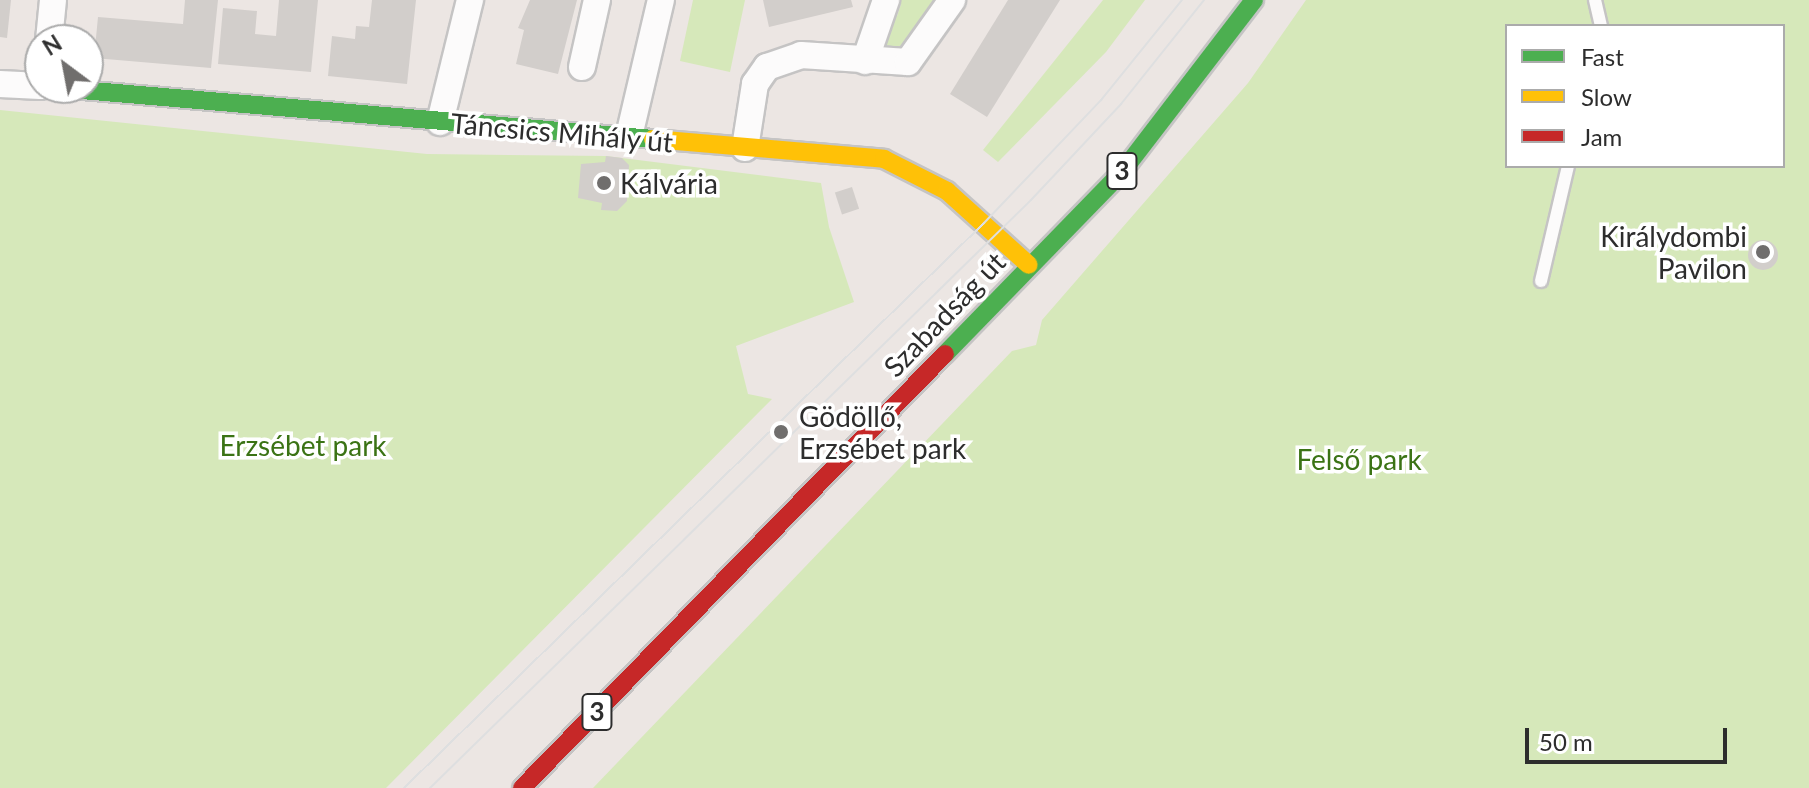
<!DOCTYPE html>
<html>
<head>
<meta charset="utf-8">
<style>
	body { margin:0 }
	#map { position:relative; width:1809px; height:788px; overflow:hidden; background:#ece6e3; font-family:Lato,sans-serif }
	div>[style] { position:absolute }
	.green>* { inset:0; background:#d6e8ba }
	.building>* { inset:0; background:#d2cecb; transform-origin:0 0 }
	.round { border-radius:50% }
	.roads { filter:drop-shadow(2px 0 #c5c4c4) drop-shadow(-2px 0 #c5c4c4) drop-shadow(0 2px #c5c4c4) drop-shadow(0 -2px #c5c4c4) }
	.lane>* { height:12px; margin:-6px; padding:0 6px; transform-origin:6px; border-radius:6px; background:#fcfbfb }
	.street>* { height:26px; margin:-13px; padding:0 13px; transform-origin:13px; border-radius:13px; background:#fcfbfb }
	.fast>* { height:18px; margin:-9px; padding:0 9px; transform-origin:9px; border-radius:9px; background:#4caf50 }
	.slow>* { height:18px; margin:-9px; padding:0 9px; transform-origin:9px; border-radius:9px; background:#ffc107 }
	.jam>* { height:18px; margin:-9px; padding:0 9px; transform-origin:9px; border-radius:9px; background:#c62828 }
	.tram>* { height:2px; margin:-1px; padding:0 1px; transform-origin:1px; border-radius:1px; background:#dedfe0 }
	.dots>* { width:22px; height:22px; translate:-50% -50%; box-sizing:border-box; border:4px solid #fff; border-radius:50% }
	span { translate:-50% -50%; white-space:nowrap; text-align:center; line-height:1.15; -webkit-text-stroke:7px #fff; paint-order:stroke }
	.shield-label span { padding:2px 6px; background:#fff; border:2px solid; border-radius:6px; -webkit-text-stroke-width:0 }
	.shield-label { font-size:26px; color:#2d2d2d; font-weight:700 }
	.street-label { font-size:28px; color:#2d2d2d }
	.poi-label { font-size:28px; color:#2d2d2d }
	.left { translate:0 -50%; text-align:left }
	.right { translate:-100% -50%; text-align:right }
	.park-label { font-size:28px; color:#3b7315 }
	.legend { position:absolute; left:1505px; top:24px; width:280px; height:144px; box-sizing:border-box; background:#fff; border:2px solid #ababab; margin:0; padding:10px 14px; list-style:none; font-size:24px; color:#2d2d2d }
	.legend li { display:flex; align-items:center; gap:16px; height:40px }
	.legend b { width:40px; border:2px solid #ababab }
	.north { position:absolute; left:24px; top:24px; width:80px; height:80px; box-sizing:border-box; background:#fff; border:2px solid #ababab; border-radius:50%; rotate:328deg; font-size:22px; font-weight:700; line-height:32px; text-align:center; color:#2d2d2d }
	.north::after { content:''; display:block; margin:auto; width:28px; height:36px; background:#706e6d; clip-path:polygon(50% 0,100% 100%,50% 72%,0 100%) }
	.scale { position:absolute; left:1525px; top:728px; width:202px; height:36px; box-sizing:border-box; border:4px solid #2d2d2d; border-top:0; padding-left:10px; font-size:24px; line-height:28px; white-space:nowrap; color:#2d2d2d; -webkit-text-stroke:6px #fff; paint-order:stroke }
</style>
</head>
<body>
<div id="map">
	<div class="green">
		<div style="clip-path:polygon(693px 0,745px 0,730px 72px,680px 61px)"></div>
		<div style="clip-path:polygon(896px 0,938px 0,904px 50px,883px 44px,892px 14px,897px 16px,901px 4px)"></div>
		<div style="clip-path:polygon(1103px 0,1145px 0,1106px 52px,998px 162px,983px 150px)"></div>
		<div style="clip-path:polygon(evenodd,1306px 0,1809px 0,1809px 788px,593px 788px,1012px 351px,1036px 345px,1042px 320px,1248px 83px,1306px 0,1507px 26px,1783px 26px,1783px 166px,1507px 166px,1507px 26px)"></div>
		<div style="clip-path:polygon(0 110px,427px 154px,606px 156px,821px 183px,829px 227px,854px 302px,736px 346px,748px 394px,772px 399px,386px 788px,0 788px)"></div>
	</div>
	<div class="building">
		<div style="clip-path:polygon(0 0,11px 0,7px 38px,0 37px)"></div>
		<div style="clip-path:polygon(185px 0,218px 0,211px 68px,94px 58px,98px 17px,183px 24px)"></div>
		<div style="clip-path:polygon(279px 0,318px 0,311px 72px,218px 64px,223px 8px,257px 11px,255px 34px,276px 36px)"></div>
		<div style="clip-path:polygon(372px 0,416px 0,407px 84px,328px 76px,332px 36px,355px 39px,356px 26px,369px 27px)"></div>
		<div style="clip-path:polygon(530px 0,577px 0,558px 74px,516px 64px,524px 30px,518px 28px)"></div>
		<div style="clip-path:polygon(763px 0,851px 0,853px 7px,769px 27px)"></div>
		<div style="clip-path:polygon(1008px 0,1060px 0,987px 117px,950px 94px)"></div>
		<div style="clip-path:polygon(606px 156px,622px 158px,629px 165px,627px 201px,617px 211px,601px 210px,602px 203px,578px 198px,581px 164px,605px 162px)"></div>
		<div style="left:852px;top:187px;width:23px;height:18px;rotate:72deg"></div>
		<div class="round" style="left:1748px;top:240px;width:30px;height:30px"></div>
	</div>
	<div class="roads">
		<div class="lane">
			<div style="left:1595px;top:0;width:27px;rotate:77deg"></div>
			<div style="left:1541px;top:281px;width:118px;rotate:-76.8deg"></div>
		</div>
		<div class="street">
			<div style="left:49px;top:40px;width:40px;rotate:-84.3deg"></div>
			<div style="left:865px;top:61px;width:65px;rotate:-71deg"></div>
			<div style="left:582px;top:67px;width:69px;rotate:-77.4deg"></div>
			<div style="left:0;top:84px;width:40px;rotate:2.9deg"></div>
			<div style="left:440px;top:122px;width:126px;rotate:-76.2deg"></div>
			<div style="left:629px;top:136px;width:140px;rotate:-76.8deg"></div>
			<div style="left:745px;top:148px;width:65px;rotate:-81.1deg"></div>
			<div style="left:755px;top:84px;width:21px;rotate:-55deg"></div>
			<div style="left:767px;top:67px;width:36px;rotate:-19deg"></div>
			<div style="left:801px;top:55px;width:107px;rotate:3.7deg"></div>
			<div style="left:908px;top:62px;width:76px;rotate:-54.6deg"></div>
		</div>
		<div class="fast">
			<div style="left:58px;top:88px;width:597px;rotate:4.9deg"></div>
			<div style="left:945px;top:354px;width:254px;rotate:-45.8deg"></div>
			<div style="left:1122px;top:172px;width:217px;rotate:-52.5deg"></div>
		</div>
		<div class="slow">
			<div style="left:653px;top:139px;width:232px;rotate:4.9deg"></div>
			<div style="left:884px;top:159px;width:71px;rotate:26.9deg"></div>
			<div style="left:947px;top:191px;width:110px;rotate:42.1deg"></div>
		</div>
		<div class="jam">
			<div style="left:522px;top:788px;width:606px;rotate:-45.74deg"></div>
		</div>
	</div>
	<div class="tram">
		<div style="left:404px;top:788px;width:810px;rotate:-44.25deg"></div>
		<div style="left:984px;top:223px;width:170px;rotate:-46.4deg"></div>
		<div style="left:1101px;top:100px;width:129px;rotate:-51deg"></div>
		<div style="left:430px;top:788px;width:841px;rotate:-44.37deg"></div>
		<div style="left:1031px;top:200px;width:132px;rotate:-46.8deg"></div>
		<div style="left:1121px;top:104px;width:133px;rotate:-51.4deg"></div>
	</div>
	<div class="dots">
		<div style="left:604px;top:183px;background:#706e6d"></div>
		<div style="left:1763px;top:252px;background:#706e6d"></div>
		<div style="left:781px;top:432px;background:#706e6d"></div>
	</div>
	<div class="shield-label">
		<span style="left:1122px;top:171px">3</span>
		<span style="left:597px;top:712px">3</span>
	</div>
	<div class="street-label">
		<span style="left:562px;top:132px;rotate:5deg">Táncsics Mihály út</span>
		<span style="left:944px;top:314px;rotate:-46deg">Szabadság út</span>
	</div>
	<div class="poi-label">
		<span class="left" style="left:620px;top:183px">Kálvária</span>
		<span class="right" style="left:1747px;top:252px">Királydombi<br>Pavilon</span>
		<span class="left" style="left:799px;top:432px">Gödöllő,<br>Erzsébet park</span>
	</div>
	<div class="park-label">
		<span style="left:303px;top:445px">Erzsébet park</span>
		<span style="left:1359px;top:459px">Felső park</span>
	</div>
	<ul class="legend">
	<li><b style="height:10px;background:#4caf50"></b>Fast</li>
	<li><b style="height:10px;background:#ffc107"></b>Slow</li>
	<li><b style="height:10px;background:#c62828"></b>Jam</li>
	</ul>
	<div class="north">N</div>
	<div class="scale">50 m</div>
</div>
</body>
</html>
